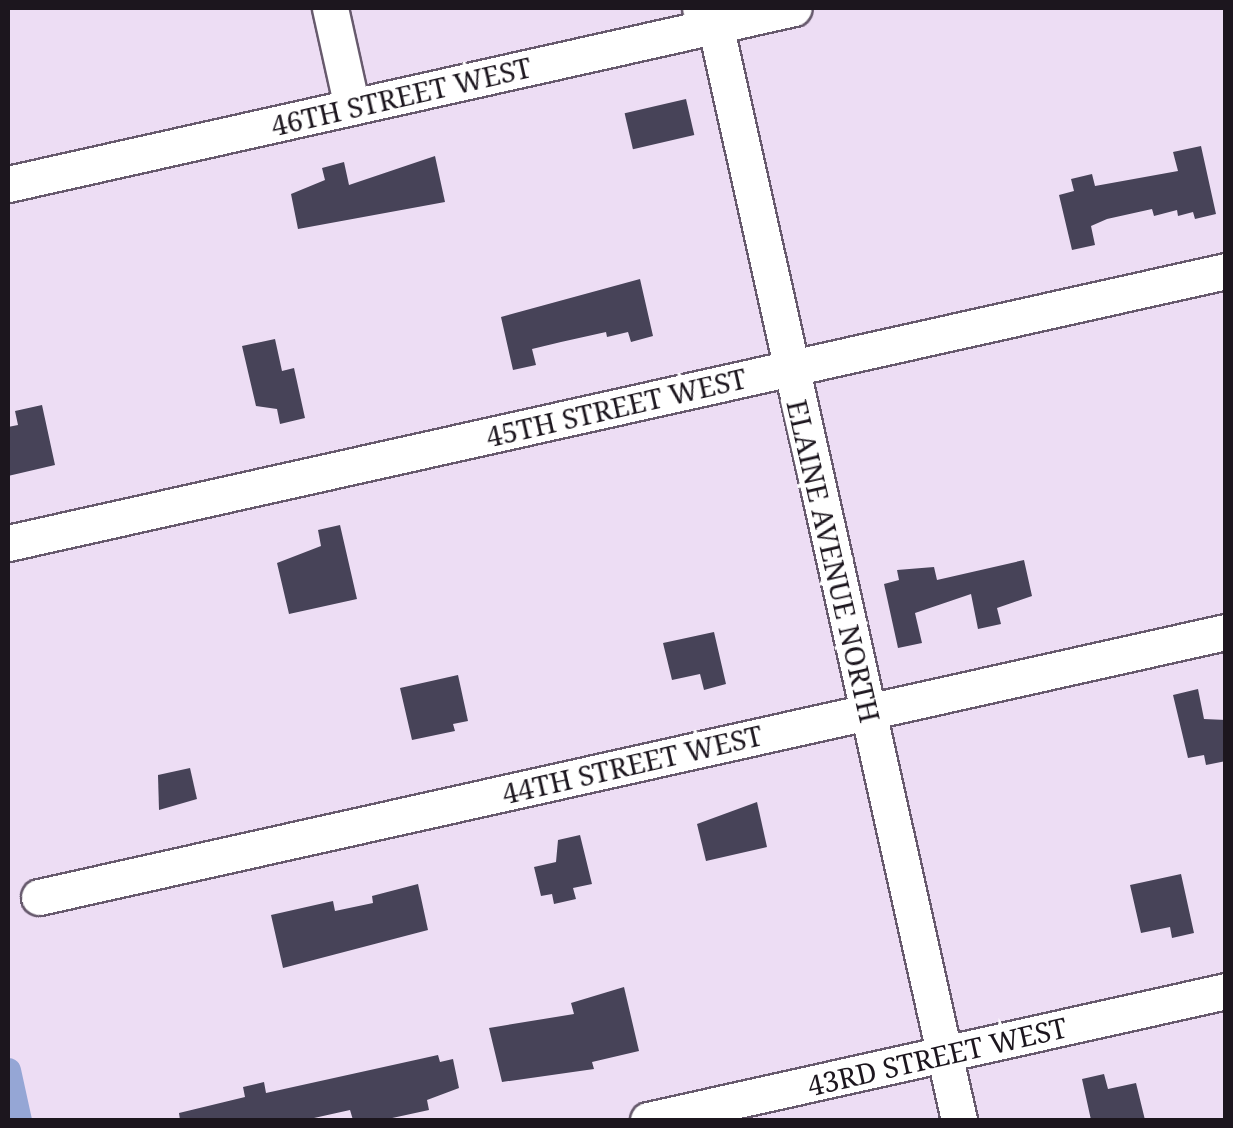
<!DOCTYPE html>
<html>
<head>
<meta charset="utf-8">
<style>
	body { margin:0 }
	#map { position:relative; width:1233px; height:1128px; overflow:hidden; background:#edddf4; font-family:"Noto Serif",serif }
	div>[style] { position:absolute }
	.canal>* { height:25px; margin:-12.5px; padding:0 12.5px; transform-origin:12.5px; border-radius:12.5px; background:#95a6d5 }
	.building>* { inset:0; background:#474358; transform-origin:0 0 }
	.roads { filter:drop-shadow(2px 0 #675a6d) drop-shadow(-2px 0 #675a6d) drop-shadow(0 2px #675a6d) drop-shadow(0 -2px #675a6d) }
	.minor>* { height:35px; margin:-17.5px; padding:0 17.5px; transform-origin:17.5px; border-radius:17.5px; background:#fff }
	span { translate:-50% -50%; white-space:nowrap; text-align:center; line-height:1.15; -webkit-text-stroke:10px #fff; paint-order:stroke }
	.street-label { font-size:28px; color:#1c161e }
	.frame { position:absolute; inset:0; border:10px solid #1c161e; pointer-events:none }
</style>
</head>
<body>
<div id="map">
	<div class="canal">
		<div style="left:8px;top:1070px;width:51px;rotate:77.6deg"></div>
	</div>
	<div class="building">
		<div style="left:686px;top:99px;width:37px;height:63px;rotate:77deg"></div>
		<div style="clip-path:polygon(1201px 146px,1216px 214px,1195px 219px,1193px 212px,1178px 216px,1177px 210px,1154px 216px,1152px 209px,1107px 219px,1091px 226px,1095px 245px,1072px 250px,1059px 195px,1074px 191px,1071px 179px,1092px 174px,1095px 186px,1178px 171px,1173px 152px)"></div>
		<div style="clip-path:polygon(435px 156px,445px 202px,298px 229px,291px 194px,325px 180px,322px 168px,344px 162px,349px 185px)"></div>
		<div style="clip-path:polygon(640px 279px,653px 336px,631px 342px,628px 332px,607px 337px,606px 332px,561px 342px,532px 349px,536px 365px,513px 370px,501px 317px)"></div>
		<div style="clip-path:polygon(275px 339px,282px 371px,294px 368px,305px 418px,280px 424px,277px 409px,256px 406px,242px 346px)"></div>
		<div style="clip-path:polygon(42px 405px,55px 465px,8px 476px,8px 427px,18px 425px,15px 411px)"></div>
		<div style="clip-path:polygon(340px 525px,357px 599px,289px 614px,277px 563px,321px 546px,318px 530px)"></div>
		<div style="clip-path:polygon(1024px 560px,1032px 596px,997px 608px,1001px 624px,978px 629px,971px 594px,915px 613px,922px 643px,898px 648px,884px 584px,899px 580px,897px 570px,934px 567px,937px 580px)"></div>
		<div style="clip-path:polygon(714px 632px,726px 684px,704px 690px,700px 674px,672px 680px,663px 643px)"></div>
		<div style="clip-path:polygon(458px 675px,468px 721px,453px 724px,455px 731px,412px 740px,400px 688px)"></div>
		<div style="clip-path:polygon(1198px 689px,1204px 719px,1226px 720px,1226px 761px,1206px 765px,1204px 755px,1188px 758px,1173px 695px)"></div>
		<div style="clip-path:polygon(190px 768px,197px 799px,159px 810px,158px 775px)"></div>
		<div style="clip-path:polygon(757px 802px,767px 847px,706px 861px,697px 824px)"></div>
		<div style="clip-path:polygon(580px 835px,592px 884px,573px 888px,576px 899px,554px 904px,552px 894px,541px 896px,534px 867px,556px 862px,558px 840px)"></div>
		<div style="clip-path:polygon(1181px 874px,1194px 933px,1172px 938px,1170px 927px,1141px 933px,1130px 885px)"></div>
		<div style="clip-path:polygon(418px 884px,428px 930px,283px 968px,271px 915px,333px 901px,335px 911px,373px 903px,372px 896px)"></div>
		<div style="clip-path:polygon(624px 987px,639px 1051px,592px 1062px,594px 1069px,502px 1082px,489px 1028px,574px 1014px,571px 1003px)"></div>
		<div style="clip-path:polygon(438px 1055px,440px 1062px,453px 1059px,459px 1088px,427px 1100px,429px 1110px,383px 1120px,353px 1120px,350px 1110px,305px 1120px,180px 1120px,179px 1113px,245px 1097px,243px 1087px,264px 1082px,266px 1093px)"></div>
		<div style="clip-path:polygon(1104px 1074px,1108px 1089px,1136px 1083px,1145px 1120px,1091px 1120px,1082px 1079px)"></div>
	</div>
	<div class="roads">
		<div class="minor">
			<div style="left:330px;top:8px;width:101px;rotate:77.5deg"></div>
			<div style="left:700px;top:8px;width:22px;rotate:47deg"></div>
			<div style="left:715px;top:24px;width:1123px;rotate:77.45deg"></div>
			<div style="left:8px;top:184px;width:805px;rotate:-12.62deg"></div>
			<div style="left:8px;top:543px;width:1248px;rotate:-12.59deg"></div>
			<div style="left:39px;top:897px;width:1216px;rotate:-12.59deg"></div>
			<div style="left:648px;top:1120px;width:592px;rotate:-12.58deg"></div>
		</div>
	</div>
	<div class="street-label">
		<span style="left:401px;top:96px;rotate:-13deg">46TH STREET WEST</span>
		<span style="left:616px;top:407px;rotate:-13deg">45TH STREET WEST</span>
		<span style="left:834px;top:561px;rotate:77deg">ELAINE AVENUE NORTH</span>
		<span style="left:632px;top:764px;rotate:-13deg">44TH STREET WEST</span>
		<span style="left:937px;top:1056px;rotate:-13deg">43RD STREET WEST</span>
	</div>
	<div class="frame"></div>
</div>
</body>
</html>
